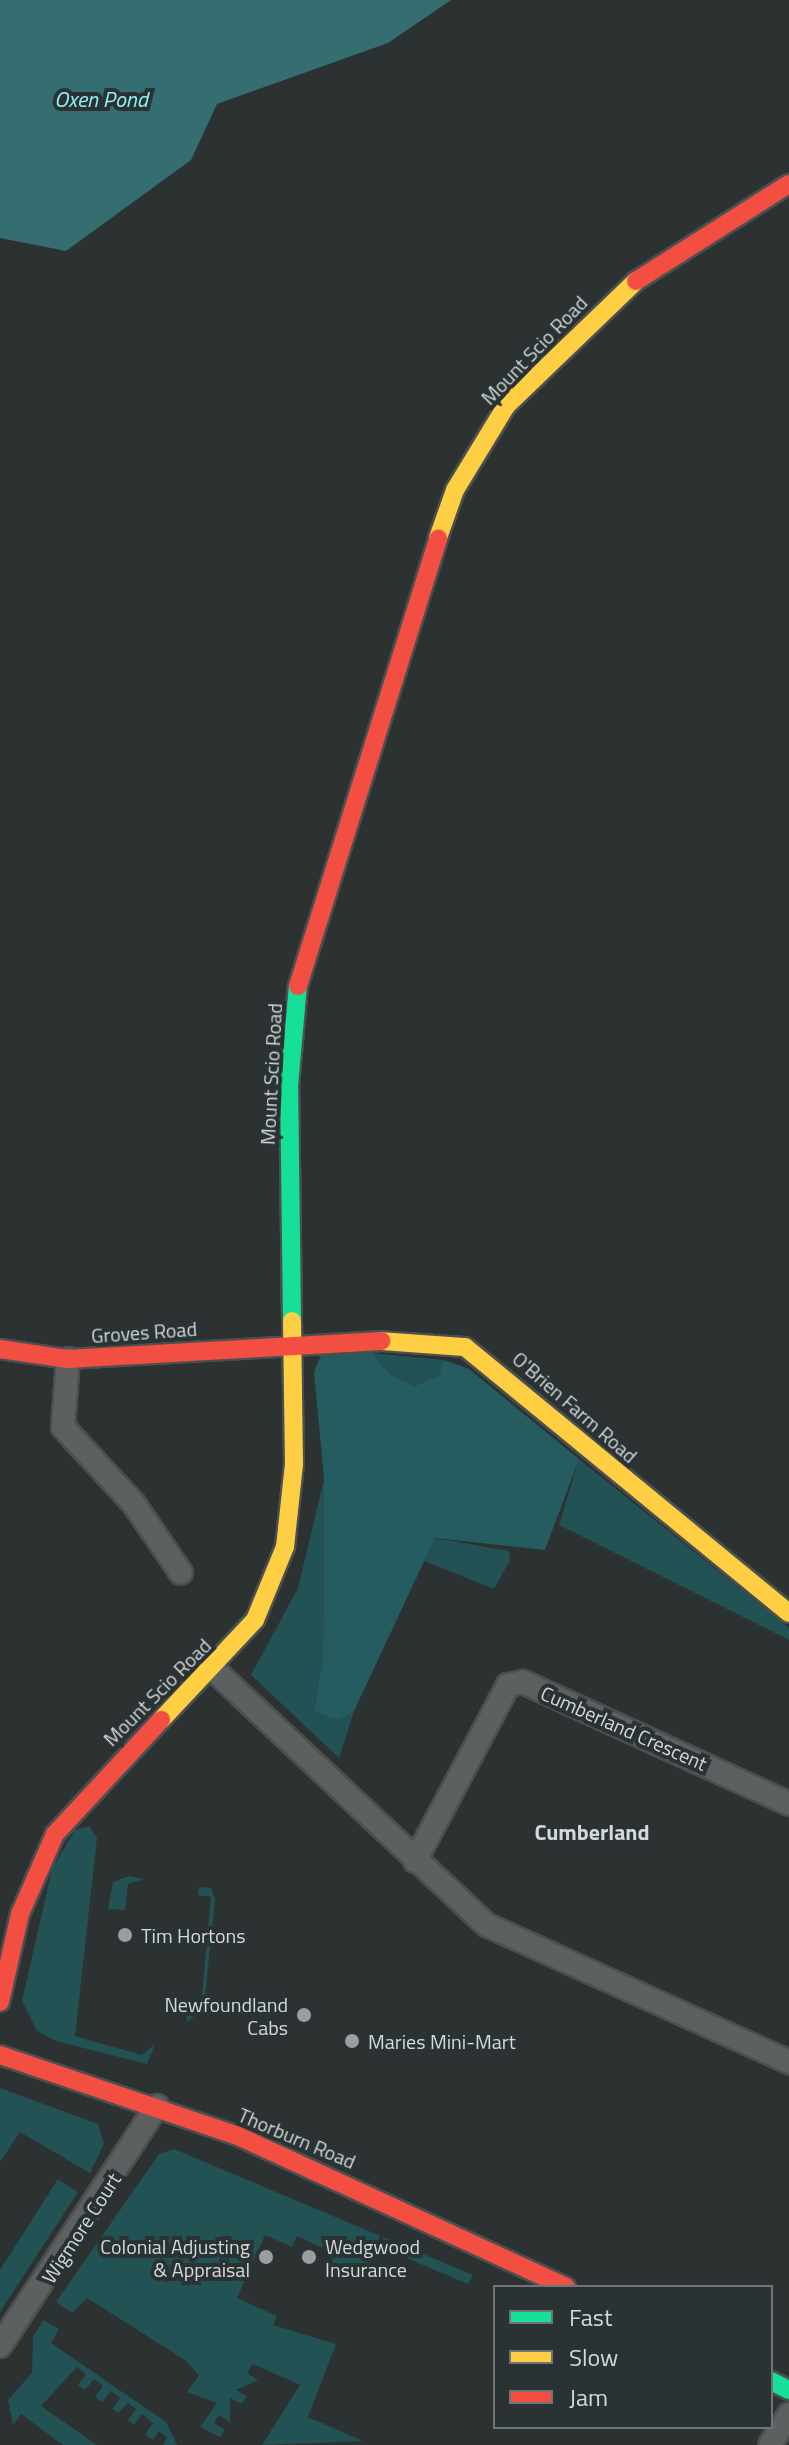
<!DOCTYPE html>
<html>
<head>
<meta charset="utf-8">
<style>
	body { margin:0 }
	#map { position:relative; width:789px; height:2445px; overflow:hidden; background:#2c3131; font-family:"Titillium Web",sans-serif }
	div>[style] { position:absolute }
	.green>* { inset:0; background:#235254 }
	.forest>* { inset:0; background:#245c5f }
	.water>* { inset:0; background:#346e71 }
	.roads { filter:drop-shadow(2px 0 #4b4f4f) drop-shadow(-2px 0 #4b4f4f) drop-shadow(0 2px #4b4f4f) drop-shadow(0 -2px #4b4f4f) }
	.street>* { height:22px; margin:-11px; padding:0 11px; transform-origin:11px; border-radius:11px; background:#5c6061 }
	.fast>* { height:18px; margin:-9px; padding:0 9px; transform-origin:9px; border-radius:9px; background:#16e098 }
	.slow>* { height:18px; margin:-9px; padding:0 9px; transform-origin:9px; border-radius:9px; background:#ffcf43 }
	.jam>* { height:18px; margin:-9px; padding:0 9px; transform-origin:9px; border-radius:9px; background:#f24e42 }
	.dots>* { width:22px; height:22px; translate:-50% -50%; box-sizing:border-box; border:4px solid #2a3233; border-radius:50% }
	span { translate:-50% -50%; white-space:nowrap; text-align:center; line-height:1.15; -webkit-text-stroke:8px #2a3233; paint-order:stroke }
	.street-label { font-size:20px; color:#d4d9da }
	.poi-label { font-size:20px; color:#d4d9da }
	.left { translate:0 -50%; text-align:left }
	.right { translate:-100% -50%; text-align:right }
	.water-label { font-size:22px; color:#8ef2f7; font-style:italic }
	.neighbourhood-label { font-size:22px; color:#d4d9da; font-weight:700 }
	.legend { position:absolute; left:493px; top:2285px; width:280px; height:144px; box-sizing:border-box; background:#2a3233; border:2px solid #6e7576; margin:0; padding:10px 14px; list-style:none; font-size:24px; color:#d4d9da }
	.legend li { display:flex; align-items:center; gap:16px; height:40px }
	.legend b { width:40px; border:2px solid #6e7576 }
</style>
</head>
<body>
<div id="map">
	<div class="green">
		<div style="clip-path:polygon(372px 1353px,444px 1360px,439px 1375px,415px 1386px,390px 1374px)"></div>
		<div style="clip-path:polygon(579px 1459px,789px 1628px,789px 1640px,559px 1525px)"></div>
		<div style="clip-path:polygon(324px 1479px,323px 1658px,314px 1710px,339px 1720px,354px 1711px,339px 1758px,251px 1675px,298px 1588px)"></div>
		<div style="clip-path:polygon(435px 1538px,509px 1551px,510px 1560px,494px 1589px,424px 1561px)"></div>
		<div style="clip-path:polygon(89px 1826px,97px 1838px,75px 2036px,142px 2055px,155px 2044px,147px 2064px,56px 2041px,37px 2031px,22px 2001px,52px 1869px,75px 1830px)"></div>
		<div style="clip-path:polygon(129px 1876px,144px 1879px,128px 1884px,125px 1910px,108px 1909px,113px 1882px)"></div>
		<div style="clip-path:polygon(199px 1887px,211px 1888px,215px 1899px,204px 2006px,188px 2022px,182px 2006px,201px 2006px,211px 1897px,198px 1895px)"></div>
		<div style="clip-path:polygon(0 2088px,98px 2124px,104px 2144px,90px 2173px,20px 2132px,0 2162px)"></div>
		<div style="clip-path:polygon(174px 2149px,473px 2275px,468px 2284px,378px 2246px,362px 2280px,330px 2264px,334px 2253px,297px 2236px,292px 2247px,265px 2235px,237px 2298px,277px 2316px,273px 2325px,336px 2344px,308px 2417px,363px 2441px,262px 2445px,300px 2385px,253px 2364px,247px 2373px,258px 2380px,236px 2390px,247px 2396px,242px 2404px,230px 2398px,230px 2422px,219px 2415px,214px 2423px,225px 2430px,220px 2437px,200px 2427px,217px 2403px,187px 2392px,199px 2375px,185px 2360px,87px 2298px,72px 2313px,56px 2302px,159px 2154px)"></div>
		<div style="clip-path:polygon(58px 2179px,78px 2192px,0 2312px,0 2270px)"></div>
		<div style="clip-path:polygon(43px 2320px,59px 2329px,51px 2343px,166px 2422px,177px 2445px,163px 2445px,167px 2438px,159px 2431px,153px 2440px,145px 2434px,153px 2423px,142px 2414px,134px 2425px,128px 2420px,136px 2409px,128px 2403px,118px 2413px,112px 2409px,120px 2398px,111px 2391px,102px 2402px,95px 2397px,103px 2386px,94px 2379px,85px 2390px,78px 2385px,86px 2374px,77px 2367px,41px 2406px,97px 2445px,63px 2445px,21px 2414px,13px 2425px,8px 2400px,32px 2373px,33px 2337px)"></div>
	</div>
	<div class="forest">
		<div style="clip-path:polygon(344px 1349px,372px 1353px,390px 1374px,415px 1386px,439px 1375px,444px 1360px,469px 1369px,579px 1459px,545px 1550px,435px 1538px,354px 1711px,339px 1720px,314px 1711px,323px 1658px,324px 1479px,314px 1372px,321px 1355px)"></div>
	</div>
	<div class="water">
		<div style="clip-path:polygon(0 0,451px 0,388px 43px,217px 104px,191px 160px,66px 251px,0 238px)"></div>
	</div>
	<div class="roads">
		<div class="street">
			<div style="left:68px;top:1359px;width:68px;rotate:94.2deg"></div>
			<div style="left:63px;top:1427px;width:105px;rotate:47.3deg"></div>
			<div style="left:134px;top:1504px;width:83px;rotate:55.7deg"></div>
			<div style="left:213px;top:1669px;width:375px;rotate:43.1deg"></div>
			<div style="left:487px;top:1925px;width:332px;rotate:24.4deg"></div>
			<div style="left:415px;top:1861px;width:199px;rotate:-62.1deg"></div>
			<div style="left:508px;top:1685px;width:15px;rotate:-11deg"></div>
			<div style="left:523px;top:1682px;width:293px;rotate:24.6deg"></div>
			<div style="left:0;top:2346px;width:287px;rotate:-56.8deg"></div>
			<div style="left:770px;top:2445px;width:36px;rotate:-58deg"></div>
		</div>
		<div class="fast">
			<div style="left:292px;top:1321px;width:235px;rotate:-90.7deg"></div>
			<div style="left:289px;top:1086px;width:100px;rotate:-84.9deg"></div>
			<div style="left:771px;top:2381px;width:20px;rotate:27deg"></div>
		</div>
		<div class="slow">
			<div style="left:438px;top:538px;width:51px;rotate:-70.5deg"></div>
			<div style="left:455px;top:490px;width:98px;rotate:-58.7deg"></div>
			<div style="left:506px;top:406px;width:180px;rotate:-43.9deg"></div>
			<div style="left:381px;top:1341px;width:84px;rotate:4.1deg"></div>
			<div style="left:465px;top:1347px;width:419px;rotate:39.4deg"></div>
			<div style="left:161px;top:1720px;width:137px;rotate:-46.8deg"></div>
			<div style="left:255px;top:1620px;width:79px;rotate:-67.7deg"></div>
			<div style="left:285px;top:1547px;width:83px;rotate:-83.8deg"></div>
			<div style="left:294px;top:1464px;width:143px;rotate:-90.8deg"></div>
		</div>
		<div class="jam">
			<div style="left:636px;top:281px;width:181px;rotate:-32.4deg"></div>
			<div style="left:298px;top:986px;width:469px;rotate:-72.6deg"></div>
			<div style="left:0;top:1349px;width:69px;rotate:8.4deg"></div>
			<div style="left:68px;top:1359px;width:314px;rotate:-3.3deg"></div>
			<div style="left:0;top:2002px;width:90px;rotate:-77.2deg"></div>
			<div style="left:20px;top:1914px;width:87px;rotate:-66.4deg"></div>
			<div style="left:55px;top:1834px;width:156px;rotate:-47.1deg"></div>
			<div style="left:0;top:2055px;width:251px;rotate:18.8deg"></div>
			<div style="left:238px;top:2136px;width:361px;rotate:24.7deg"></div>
		</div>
	</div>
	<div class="dots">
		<div style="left:125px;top:1935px;background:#999e9f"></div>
		<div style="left:304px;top:2015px;background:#999e9f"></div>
		<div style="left:352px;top:2041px;background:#999e9f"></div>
		<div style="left:266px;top:2257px;background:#999e9f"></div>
		<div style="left:309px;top:2257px;background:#999e9f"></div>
	</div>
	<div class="street-label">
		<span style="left:534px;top:350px;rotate:-46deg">Mount Scio Road</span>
		<span style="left:271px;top:1074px;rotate:-87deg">Mount Scio Road</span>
		<span style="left:144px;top:1332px;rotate:-4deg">Groves Road</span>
		<span style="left:575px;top:1407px;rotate:41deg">O'Brien Farm Road</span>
		<span style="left:157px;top:1692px;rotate:-45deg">Mount Scio Road</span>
		<span style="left:624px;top:1728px;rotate:24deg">Cumberland Crescent</span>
		<span style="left:297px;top:2138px;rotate:23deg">Thorburn Road</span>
		<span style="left:81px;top:2228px;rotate:-57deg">Wigmore Court</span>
	</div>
	<div class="poi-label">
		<span class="left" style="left:141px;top:1935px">Tim Hortons</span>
		<span class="right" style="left:288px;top:2016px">Newfoundland<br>Cabs</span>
		<span class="left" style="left:368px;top:2041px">Maries Mini-Mart</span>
		<span class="right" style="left:250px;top:2258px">Colonial Adjusting<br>&amp; Appraisal</span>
		<span class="left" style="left:325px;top:2258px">Wedgwood<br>Insurance</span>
	</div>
	<div class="water-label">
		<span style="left:101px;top:100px">Oxen Pond</span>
	</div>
	<div class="neighbourhood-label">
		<span style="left:592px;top:1833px">Cumberland</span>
	</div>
	<ul class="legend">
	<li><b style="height:10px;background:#16e098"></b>Fast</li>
	<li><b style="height:10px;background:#ffcf43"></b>Slow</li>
	<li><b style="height:10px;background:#f24e42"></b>Jam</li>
	</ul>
</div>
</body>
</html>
